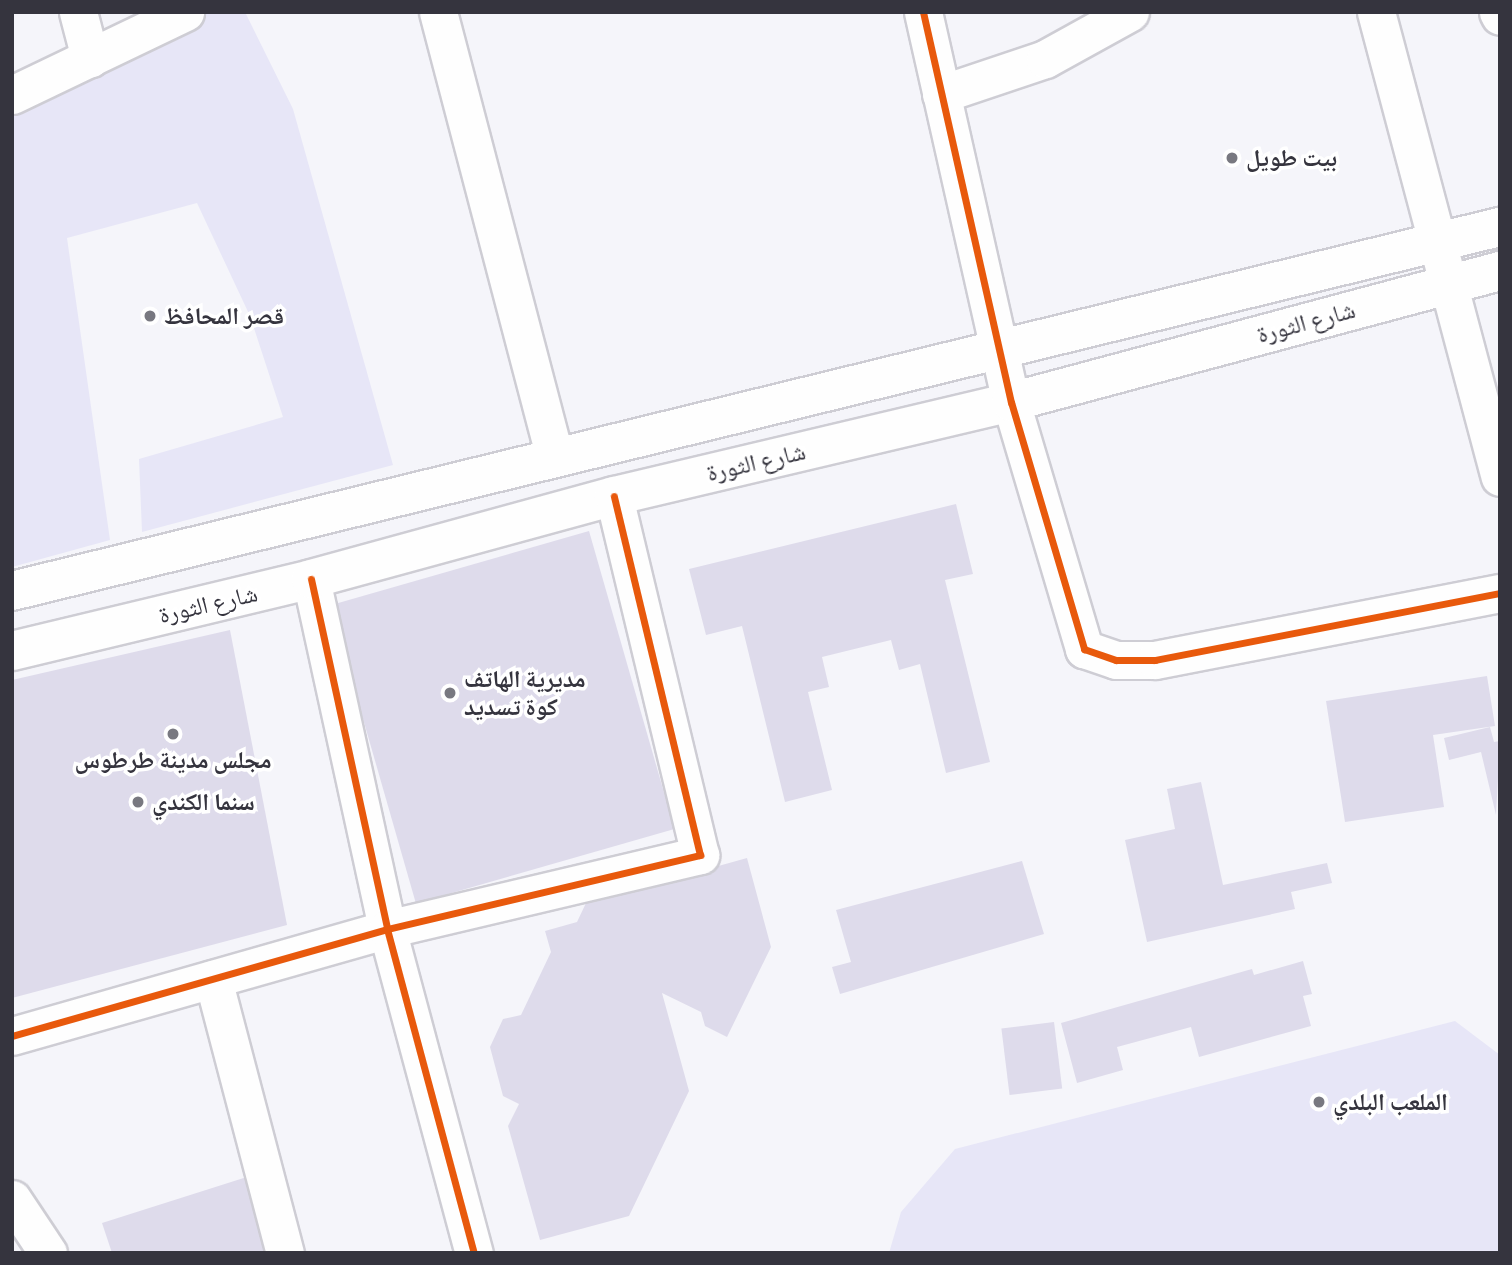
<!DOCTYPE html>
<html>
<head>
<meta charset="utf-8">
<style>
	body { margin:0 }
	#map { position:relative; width:1512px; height:1265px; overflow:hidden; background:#f5f5fa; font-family:"PT Sans Narrow","Noto Naskh Arabic",sans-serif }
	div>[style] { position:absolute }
	.green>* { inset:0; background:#e7e6f7 }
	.building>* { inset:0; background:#dedbeb; transform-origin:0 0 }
	.roads { filter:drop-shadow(2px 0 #cecdd4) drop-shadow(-2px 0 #cecdd4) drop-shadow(0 2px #cecdd4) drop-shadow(0 -2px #cecdd4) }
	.minor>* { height:37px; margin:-18.5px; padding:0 18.5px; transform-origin:18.5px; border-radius:18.5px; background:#fefefe }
	.major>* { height:38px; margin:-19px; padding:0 19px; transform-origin:19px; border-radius:19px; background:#fefefe }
	.cycleway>* { height:7px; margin:-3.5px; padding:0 3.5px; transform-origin:3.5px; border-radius:3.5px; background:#e8590c }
	.dots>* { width:19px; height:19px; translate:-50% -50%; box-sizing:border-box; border:4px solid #fff; border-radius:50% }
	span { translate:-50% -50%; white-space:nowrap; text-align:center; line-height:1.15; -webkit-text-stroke:7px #fff; paint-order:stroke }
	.poi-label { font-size:24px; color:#35343e; font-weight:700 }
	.left { translate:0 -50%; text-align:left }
	.street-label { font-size:24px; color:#35343e }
	.frame { position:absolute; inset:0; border:14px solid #35343e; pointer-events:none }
</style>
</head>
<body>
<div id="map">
	<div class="green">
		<div style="clip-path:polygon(149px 12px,245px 12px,293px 109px,393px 465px,142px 532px,139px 459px,283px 417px,250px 316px,197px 203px,67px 238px,110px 540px,12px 567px,12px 78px)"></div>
		<div style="clip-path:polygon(1455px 1021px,1500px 1055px,1500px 1253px,889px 1253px,901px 1212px,955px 1149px)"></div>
	</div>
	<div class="building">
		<div style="clip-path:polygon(956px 504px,973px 574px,945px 580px,990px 762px,946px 773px,920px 664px,899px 670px,891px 640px,822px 657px,829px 687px,808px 692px,832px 790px,785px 802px,742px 626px,706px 635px,689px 569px)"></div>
		<div style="left:589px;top:531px;width:310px;height:269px;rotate:74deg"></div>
		<div style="clip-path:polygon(230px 630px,287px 925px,12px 998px,12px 680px)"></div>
		<div style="clip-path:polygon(1487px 676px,1495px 726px,1433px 735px,1444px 807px,1345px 822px,1326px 701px)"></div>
		<div style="clip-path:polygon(1490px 727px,1494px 742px,1500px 741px,1496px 815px,1481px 752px,1449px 760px,1444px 738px)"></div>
		<div style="clip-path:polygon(1201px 782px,1223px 885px,1327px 863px,1332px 883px,1291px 892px,1295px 909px,1147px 942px,1125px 840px,1175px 829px,1167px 789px)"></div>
		<div style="clip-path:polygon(747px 858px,771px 947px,727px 1037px,705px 1026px,701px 1012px,662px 993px,689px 1091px,629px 1216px,540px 1240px,508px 1126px,519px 1104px,503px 1096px,490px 1047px,503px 1019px,521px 1015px,551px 952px,545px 931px,577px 922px,586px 903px)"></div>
		<div style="clip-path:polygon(1022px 861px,1044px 934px,840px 994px,832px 967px,851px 962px,836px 910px)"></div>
		<div style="clip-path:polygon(1303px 961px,1312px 994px,1303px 996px,1311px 1026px,1199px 1057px,1191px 1027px,1117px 1047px,1123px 1070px,1077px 1083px,1061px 1023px,1252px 969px,1254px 975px)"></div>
		<div style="left:1054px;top:1022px;width:67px;height:53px;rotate:83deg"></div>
		<div style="clip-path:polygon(250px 1176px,275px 1253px,112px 1253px,102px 1223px)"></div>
	</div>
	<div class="roads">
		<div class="minor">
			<div style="left:78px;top:12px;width:48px;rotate:75.4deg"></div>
			<div style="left:438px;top:12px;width:460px;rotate:75.3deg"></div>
			<div style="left:923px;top:12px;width:400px;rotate:77.3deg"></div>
			<div style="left:1011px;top:402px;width:258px;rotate:73.5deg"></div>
			<div style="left:1084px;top:649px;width:34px;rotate:19deg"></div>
			<div style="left:1116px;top:660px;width:39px"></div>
			<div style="left:1155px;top:660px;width:351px;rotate:-11deg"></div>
			<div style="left:1376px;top:12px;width:481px;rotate:75.1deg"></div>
			<div style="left:1498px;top:12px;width:4px;rotate:63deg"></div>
			<div style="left:941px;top:94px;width:110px;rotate:-18.6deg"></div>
			<div style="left:1045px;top:59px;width:97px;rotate:-28.9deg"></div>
			<div style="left:12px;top:95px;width:192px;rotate:-25.6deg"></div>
			<div style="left:311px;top:579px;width:358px;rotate:77.7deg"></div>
			<div style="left:387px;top:929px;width:335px;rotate:75deg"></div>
			<div style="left:213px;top:979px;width:283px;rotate:75.3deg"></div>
			<div style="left:12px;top:1036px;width:390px;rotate:-15.9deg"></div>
			<div style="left:387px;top:929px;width:322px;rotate:-13.3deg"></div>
			<div style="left:700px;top:855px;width:369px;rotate:-103.5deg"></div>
			<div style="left:12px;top:1199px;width:65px;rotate:56.3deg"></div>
		</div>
		<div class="major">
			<div style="left:12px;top:591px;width:1532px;rotate:-13.75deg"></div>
			<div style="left:12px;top:651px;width:308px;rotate:-13.5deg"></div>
			<div style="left:311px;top:579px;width:314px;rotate:-15.3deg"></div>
			<div style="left:614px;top:496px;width:408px;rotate:-13.3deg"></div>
			<div style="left:1011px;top:402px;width:506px;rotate:-15deg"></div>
		</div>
	</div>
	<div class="cycleway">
		<div style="left:923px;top:12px;width:400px;rotate:77.3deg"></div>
		<div style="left:1011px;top:402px;width:258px;rotate:73.5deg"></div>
		<div style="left:1084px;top:649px;width:34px;rotate:19deg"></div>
		<div style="left:1116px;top:660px;width:39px"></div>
		<div style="left:1155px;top:660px;width:351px;rotate:-11deg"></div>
		<div style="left:311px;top:579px;width:358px;rotate:77.7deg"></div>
		<div style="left:387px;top:929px;width:335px;rotate:75deg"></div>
		<div style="left:12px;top:1036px;width:390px;rotate:-15.9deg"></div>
		<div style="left:387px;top:929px;width:322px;rotate:-13.3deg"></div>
		<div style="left:700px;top:855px;width:369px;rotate:-103.5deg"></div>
	</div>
	<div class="dots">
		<div style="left:1232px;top:158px;background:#787880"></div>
		<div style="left:150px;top:316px;background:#787880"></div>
		<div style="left:450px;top:693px;background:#787880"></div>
		<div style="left:173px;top:734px;background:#787880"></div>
		<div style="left:138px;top:802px;background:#787880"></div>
		<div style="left:1319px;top:1102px;background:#787880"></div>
	</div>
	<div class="poi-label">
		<span class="left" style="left:1246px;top:158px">بيت طويل</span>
		<span class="left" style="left:164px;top:316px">قصر المحافظ</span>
		<span class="left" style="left:464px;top:693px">مديرية الهاتف<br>كوة تسديد</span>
		<span style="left:173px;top:760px">مجلس مدينة طرطوس</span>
		<span class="left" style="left:152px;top:802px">سنما الكندي</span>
		<span class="left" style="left:1333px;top:1102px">الملعب البلدي</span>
	</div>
	<div class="street-label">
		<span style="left:1306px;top:322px;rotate:-15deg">شارع الثورة</span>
		<span style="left:756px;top:462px;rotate:-13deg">شارع الثورة</span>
		<span style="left:208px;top:604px;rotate:-13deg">شارع الثورة</span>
	</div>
	<div class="frame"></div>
</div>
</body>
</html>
